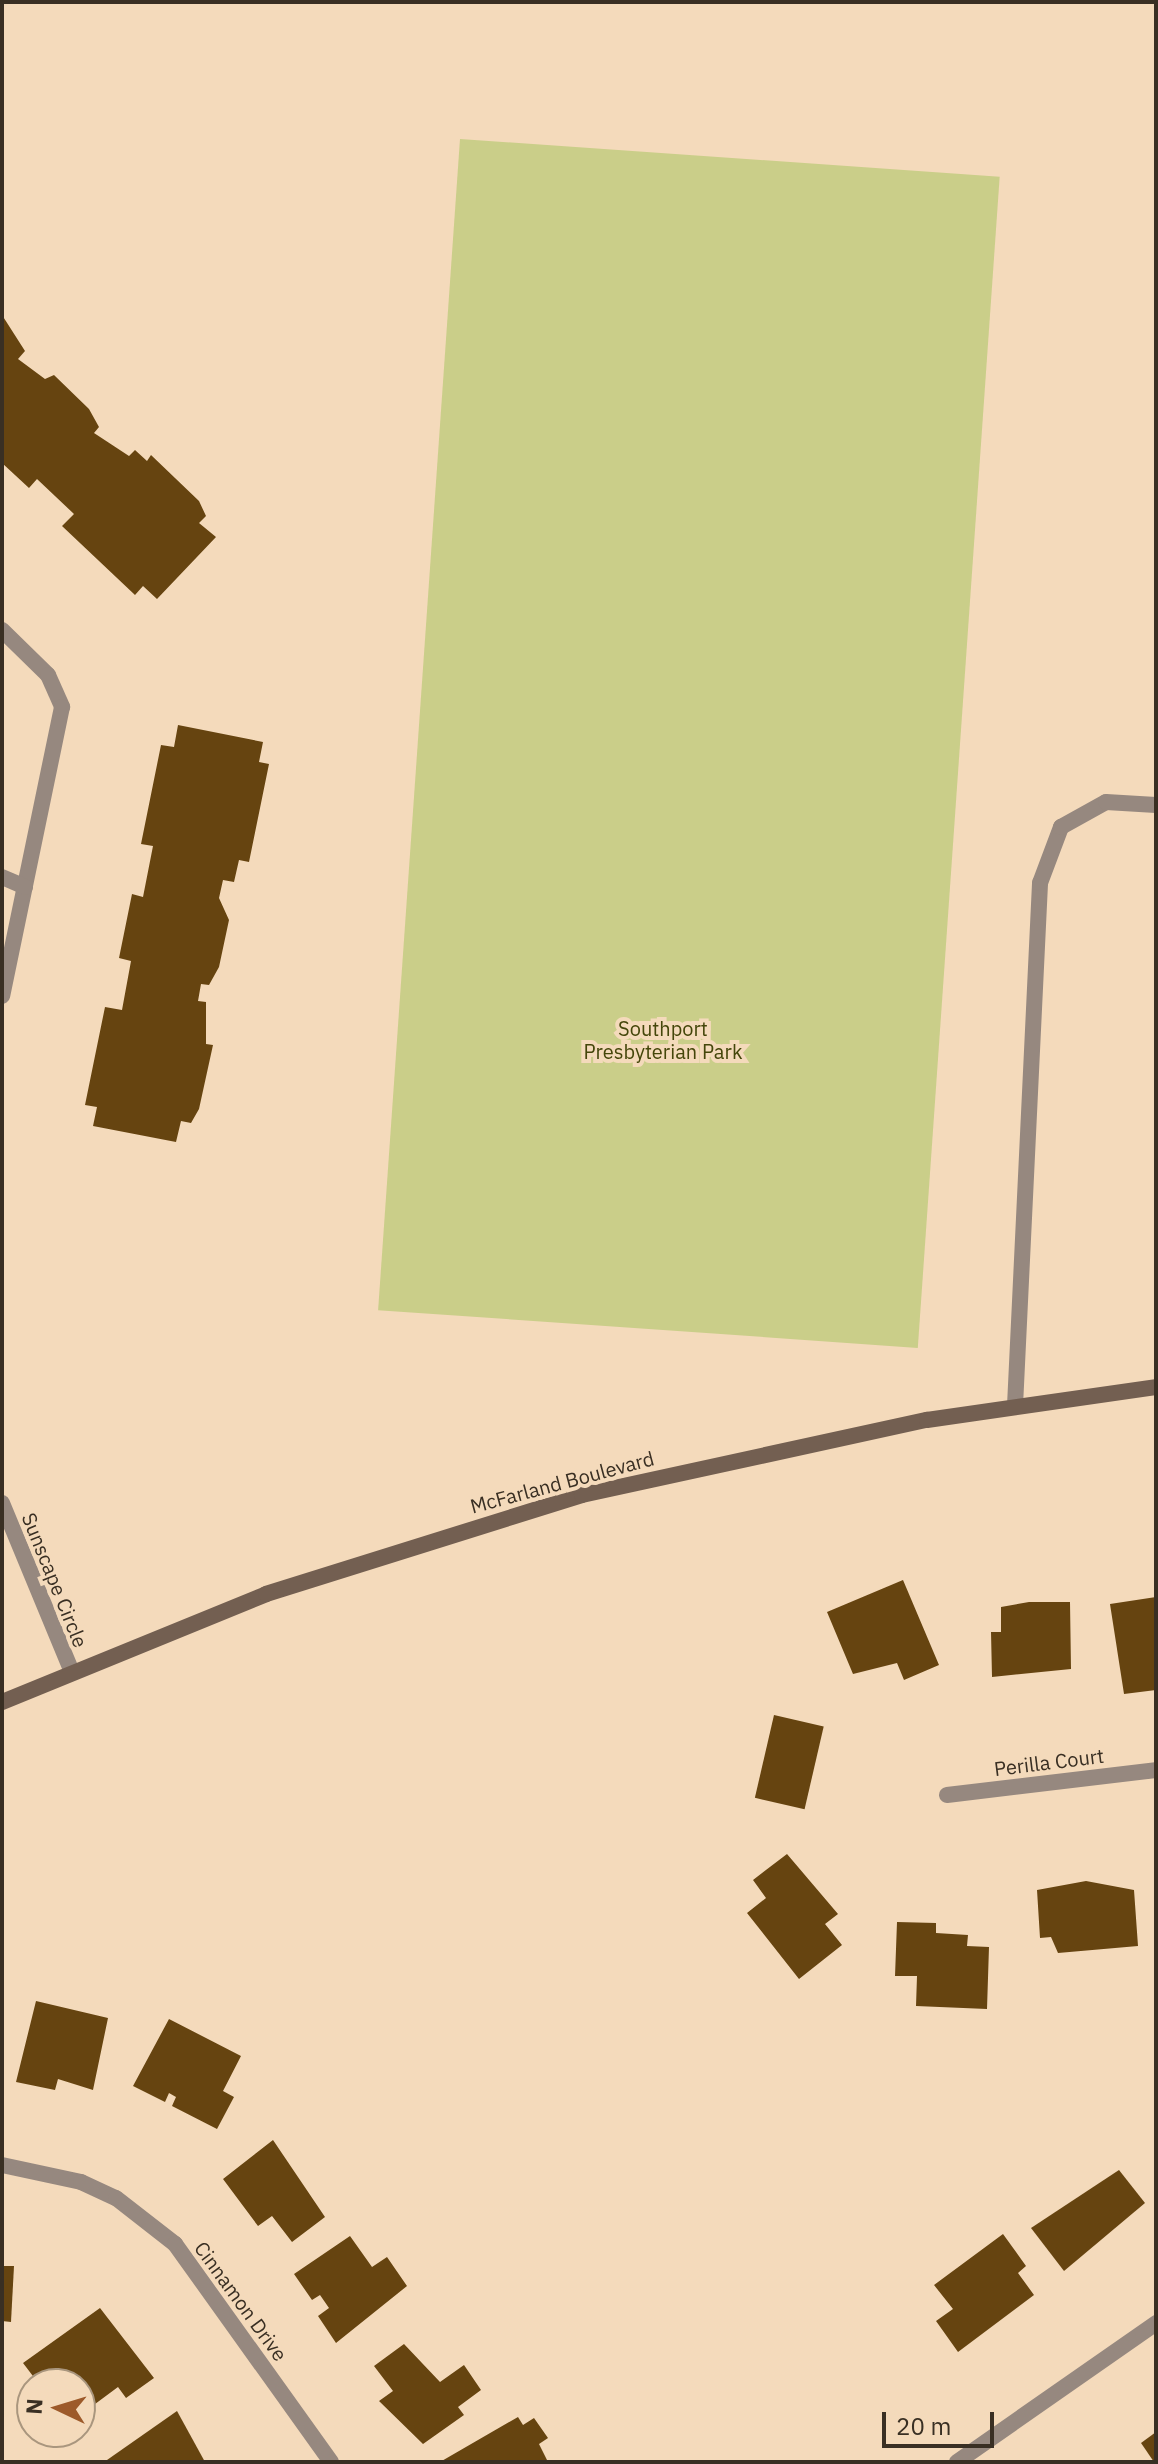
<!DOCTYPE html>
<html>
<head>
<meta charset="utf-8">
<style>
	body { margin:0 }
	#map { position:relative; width:1158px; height:2464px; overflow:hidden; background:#f4dabb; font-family:"IBM Plex Sans",sans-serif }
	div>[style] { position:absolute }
	.green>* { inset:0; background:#cace89; transform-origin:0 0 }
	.building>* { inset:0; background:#664410; transform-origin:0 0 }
	.lane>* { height:16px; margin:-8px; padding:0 8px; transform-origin:8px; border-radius:8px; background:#96887f }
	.street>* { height:16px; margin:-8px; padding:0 8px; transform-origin:8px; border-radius:8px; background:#96887f }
	.secondary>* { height:16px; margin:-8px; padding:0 8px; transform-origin:8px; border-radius:8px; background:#735f51 }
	span { translate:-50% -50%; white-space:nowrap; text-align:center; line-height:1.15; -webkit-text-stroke:8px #f4dabb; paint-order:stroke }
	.park-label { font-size:20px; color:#44460a }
	.street-label { font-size:20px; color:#392f23 }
	.frame { position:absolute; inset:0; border:4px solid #392f23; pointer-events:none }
	.north { position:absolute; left:16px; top:2368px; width:80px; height:80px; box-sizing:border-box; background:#f4dabb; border:2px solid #a9967e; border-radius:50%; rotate:274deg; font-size:22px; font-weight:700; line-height:32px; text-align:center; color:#392f23 }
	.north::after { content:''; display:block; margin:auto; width:28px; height:36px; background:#9d5a2a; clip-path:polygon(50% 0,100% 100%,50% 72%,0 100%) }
	.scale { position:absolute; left:882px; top:2412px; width:112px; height:36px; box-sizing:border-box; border:4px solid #392f23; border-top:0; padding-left:10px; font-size:24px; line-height:28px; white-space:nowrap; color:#392f23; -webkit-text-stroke:6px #f4dabb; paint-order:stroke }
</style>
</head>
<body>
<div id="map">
	<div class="green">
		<div style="left:460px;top:139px;width:541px;height:1174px;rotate:4deg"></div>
	</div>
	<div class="building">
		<div style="clip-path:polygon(2px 315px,25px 351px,18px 359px,45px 379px,54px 375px,89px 409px,99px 427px,94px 433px,129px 456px,135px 450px,147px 461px,151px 455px,199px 501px,206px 516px,199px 523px,216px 537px,157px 599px,143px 586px,135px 595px,62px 526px,74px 514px,37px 479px,29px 488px,2px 463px)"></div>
		<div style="clip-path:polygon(178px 725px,263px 742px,259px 762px,269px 764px,249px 862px,239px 860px,234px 882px,223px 880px,219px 898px,229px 920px,219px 967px,209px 985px,201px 984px,198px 1001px,206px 1002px,206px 1044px,213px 1045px,199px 1109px,191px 1123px,181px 1121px,176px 1142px,93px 1126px,97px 1107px,85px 1105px,105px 1007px,122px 1010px,131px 961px,119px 958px,132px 894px,143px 897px,153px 846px,141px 844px,161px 745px,174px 747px)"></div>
		<div style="clip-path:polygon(903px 1580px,939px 1665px,904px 1680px,897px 1663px,853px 1674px,827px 1612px)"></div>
		<div style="clip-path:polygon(1156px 1597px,1156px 1690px,1124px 1694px,1110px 1604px)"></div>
		<div style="clip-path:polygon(1029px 1602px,1070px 1602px,1071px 1669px,992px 1677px,991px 1632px,1001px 1632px,1001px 1607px)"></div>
		<div style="left:774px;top:1715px;width:51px;height:85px;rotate:13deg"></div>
		<div style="clip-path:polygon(787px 1854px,838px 1914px,825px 1924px,842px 1945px,799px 1979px,747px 1913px,766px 1898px,753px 1880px)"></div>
		<div style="clip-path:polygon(1086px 1881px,1134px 1890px,1138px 1946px,1058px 1953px,1051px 1937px,1040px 1938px,1037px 1890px)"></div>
		<div style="clip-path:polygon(897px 1922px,936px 1923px,936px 1933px,968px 1935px,967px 1946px,989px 1947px,987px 2009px,916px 2006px,917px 1976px,895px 1976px)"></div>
		<div style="clip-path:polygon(36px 2001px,108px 2018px,93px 2090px,58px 2079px,55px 2090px,16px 2082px)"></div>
		<div style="clip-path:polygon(169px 2019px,241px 2056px,223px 2091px,234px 2097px,217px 2129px,172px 2106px,176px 2097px,169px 2093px,165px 2102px,133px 2086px)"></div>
		<div style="clip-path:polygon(273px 2140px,325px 2217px,292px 2242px,272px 2216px,258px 2226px,223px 2179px)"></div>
		<div style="clip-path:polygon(1119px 2170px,1145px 2203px,1064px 2271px,1031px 2228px)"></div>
		<div style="clip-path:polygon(1003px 2234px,1026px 2266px,1018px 2273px,1034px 2295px,958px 2352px,936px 2321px,953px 2309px,934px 2285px)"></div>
		<div style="clip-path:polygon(350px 2236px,372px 2267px,387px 2257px,407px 2286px,336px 2343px,318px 2316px,329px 2308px,320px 2295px,312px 2300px,294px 2274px)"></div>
		<div style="clip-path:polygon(2px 2266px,14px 2266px,11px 2322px,2px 2321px)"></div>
		<div style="clip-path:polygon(100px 2308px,154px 2378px,126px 2398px,118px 2387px,91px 2407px,67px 2374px,39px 2384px,23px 2363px)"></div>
		<div style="clip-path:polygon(404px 2344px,440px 2382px,464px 2365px,481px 2390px,458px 2407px,464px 2415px,423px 2444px,379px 2401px,393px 2391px,374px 2366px)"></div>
		<div style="clip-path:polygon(177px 2411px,205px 2462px,107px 2460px)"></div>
		<div style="clip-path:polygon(518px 2417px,523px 2425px,534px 2418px,548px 2438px,539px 2444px,548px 2462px,440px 2462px)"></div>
		<div style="clip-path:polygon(1156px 2432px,1156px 2462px,1154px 2462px,1141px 2443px)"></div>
	</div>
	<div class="lane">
		<div style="left:1015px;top:1406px;width:524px;rotate:-87.26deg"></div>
		<div style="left:1040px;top:883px;width:60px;rotate:-69.4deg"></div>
		<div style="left:1061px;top:827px;width:51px;rotate:-29.1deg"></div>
		<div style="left:1106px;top:802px;width:50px;rotate:3.4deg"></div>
	</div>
	<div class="street">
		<div style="left:2px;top:630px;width:64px;rotate:44.4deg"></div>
		<div style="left:48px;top:675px;width:35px;rotate:66deg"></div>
		<div style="left:62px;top:707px;width:295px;rotate:101.7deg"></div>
		<div style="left:2px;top:877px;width:25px;rotate:23deg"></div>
		<div style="left:2px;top:1503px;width:183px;rotate:67.5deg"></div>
		<div style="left:947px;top:1795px;width:210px;rotate:-6.8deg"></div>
		<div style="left:2px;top:2165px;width:81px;rotate:12.1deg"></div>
		<div style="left:81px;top:2182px;width:38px;rotate:25deg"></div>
		<div style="left:116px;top:2198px;width:75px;rotate:37.9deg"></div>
		<div style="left:175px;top:2244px;width:268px;rotate:54.4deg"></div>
		<div style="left:957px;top:2462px;width:243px;rotate:-34.9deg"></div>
	</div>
	<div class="secondary">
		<div style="left:2px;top:1702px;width:285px;rotate:-22.2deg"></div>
		<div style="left:266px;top:1594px;width:331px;rotate:-17.4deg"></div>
		<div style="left:582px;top:1495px;width:353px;rotate:-12.3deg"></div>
		<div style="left:927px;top:1420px;width:231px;rotate:-8.2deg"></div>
	</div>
	<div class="park-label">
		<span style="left:663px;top:1040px">Southport<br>Presbyterian Park</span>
	</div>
	<div class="street-label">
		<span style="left:562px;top:1482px;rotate:-15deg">McFarland Boulevard</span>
		<span style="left:55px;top:1580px;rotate:68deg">Sunscape Circle</span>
		<span style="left:1049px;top:1762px;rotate:-7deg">Perilla Court</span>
		<span style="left:241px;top:2301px;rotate:54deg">Cinnamon Drive</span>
	</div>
	<div class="frame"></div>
	<div class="north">N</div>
	<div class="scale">20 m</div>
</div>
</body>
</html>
